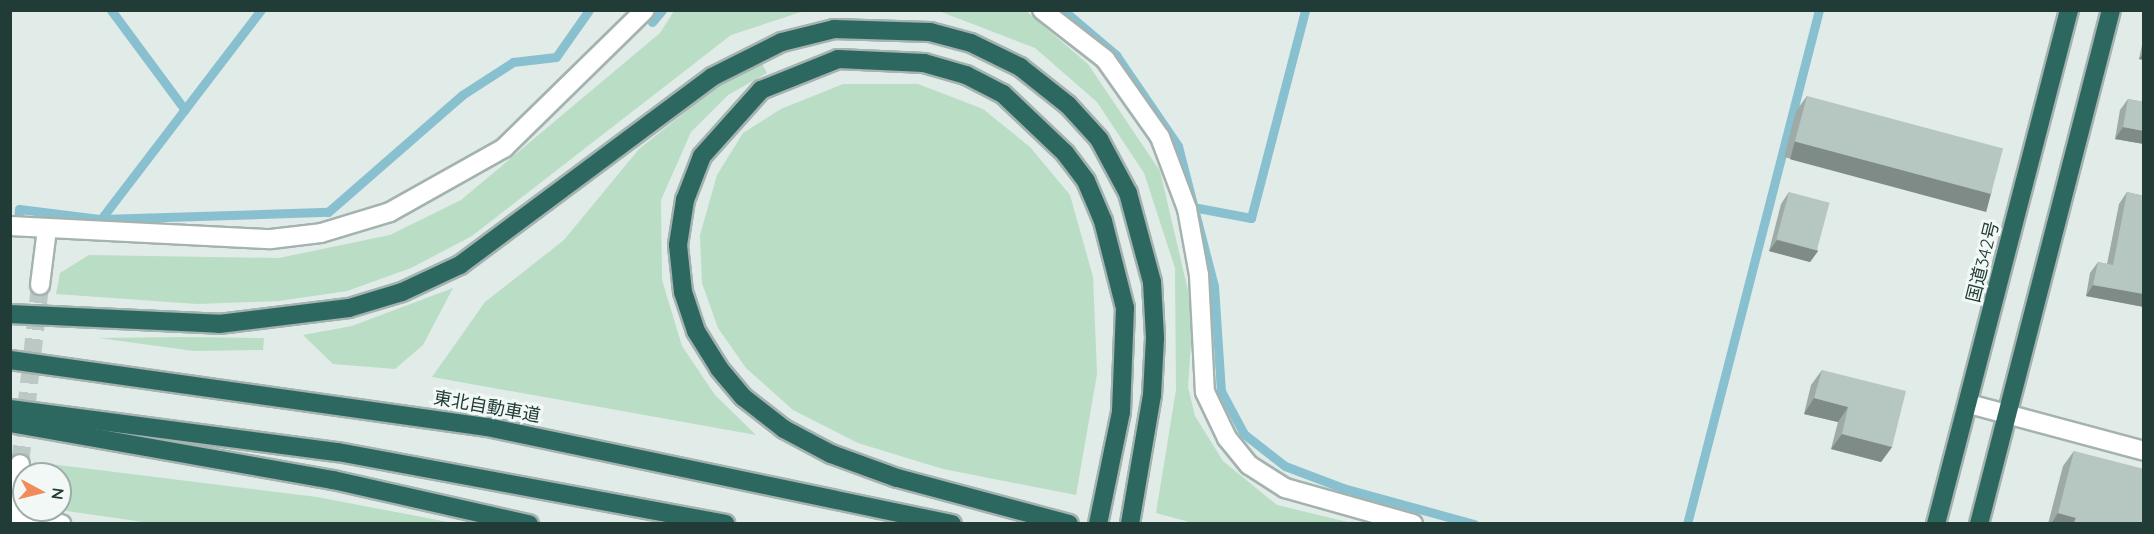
<!DOCTYPE html>
<html>
<head>
<meta charset="utf-8">
<style>
	body { margin:0 }
	#map { position:relative; width:2154px; height:534px; overflow:hidden; background:#e1ebe8; font-family:Quicksand,"Noto Sans JP",sans-serif }
	div>[style] { position:absolute }
	.green>* { inset:0; background:#baddc6 }
	.stream>* { height:9px; margin:-4.5px; padding:0 4.5px; transform-origin:4.5px; border-radius:4.5px; background:#89c0d0 }
	.minor-tunnel>* { height:18px; margin-top:-9px; transform-origin:0; background:repeating-linear-gradient(90deg,#bbc8c5 0 18px,transparent 0 27px) }
	.roads { filter:drop-shadow(2px 0 #a4b3af) drop-shadow(-2px 0 #a4b3af) drop-shadow(0 2px #a4b3af) drop-shadow(0 -2px #a4b3af) }
	.minor>* { height:18px; margin:-9px; padding:0 9px; transform-origin:9px; border-radius:9px; background:#fff }
	.highway>* { height:18px; margin:-9px; padding:0 9px; transform-origin:9px; border-radius:9px; background:#2d6860 }
	.wall>* { inset:0; background:#9daaa6 }
	.shaded-wall>* { inset:0; background:#7f8b87; transform-origin:0 0 }
	.building>* { inset:0; background:#b6c6c1; transform-origin:0 0 }
	span { translate:-50% -50%; white-space:nowrap; text-align:center; line-height:1.15; -webkit-text-stroke:6px #f1f8f5; paint-order:stroke }
	.street-label { font-size:18px; color:#213c37 }
	.frame { position:absolute; inset:0; border:12px solid #213c37; pointer-events:none }
	.north { position:absolute; left:12px; top:462px; width:60px; height:60px; box-sizing:border-box; background:#f1f8f5; border:2px solid #9eada9; border-radius:50%; rotate:97deg; font-size:16px; font-weight:700; line-height:24px; text-align:center; color:#213c37 }
	.north::after { content:''; display:block; margin:auto; width:21px; height:27px; background:#f18b59; clip-path:polygon(50% 0,100% 100%,50% 72%,0 100%) }
</style>
</head>
<body>
<div id="map">
	<div class="green">
		<div style="clip-path:polygon(674px 11px,804px 11px,731px 35px,472px 236px,411px 268px,347px 291px,279px 301px,197px 304px,56px 294px,60px 273px,89px 255px,279px 258px,390px 235px,461px 200px,660px 33px)"></div>
		<div style="clip-path:polygon(939px 11px,1026px 11px,1088px 64px,1160px 171px,1193px 312px,1188px 387px,1195px 416px,1223px 461px,1277px 505px,1352px 523px,1193px 523px,1156px 513px,1176px 390px,1175px 268px,1144px 173px,1097px 102px,1035px 48px)"></div>
		<div style="clip-path:polygon(761px 62px,767px 73px,728px 95px,691px 132px,661px 200px,662px 280px,682px 346px,715px 395px,756px 435px,432px 377px,485px 302px,564px 240px,639px 149px,723px 82px)"></div>
		<div style="clip-path:polygon(843px 84px,918px 84px,983px 109px,1030px 147px,1070px 195px,1093px 277px,1097px 374px,1076px 495px,943px 469px,858px 443px,793px 410px,746px 368px,718px 328px,702px 283px,700px 235px,717px 175px,743px 133px,781px 109px)"></div>
		<div style="clip-path:polygon(453px 288px,423px 345px,395px 369px,333px 364px,303px 335px,352px 326px)"></div>
		<div style="clip-path:polygon(99px 338px,183px 337px,264px 338px,263px 350px,194px 351px)"></div>
		<div style="clip-path:polygon(34px 462px,317px 497px,453px 523px,150px 523px,60px 510px,60px 474px,31px 474px)"></div>
	</div>
	<div class="stream">
		<div style="left:111px;top:10px;width:124px;rotate:53.5deg"></div>
		<div style="left:1063px;top:10px;width:70px;rotate:40.3deg"></div>
		<div style="left:1116px;top:55px;width:110px;rotate:55.7deg"></div>
		<div style="left:1178px;top:146px;width:145px;rotate:75.6deg"></div>
		<div style="left:1214px;top:286px;width:105px;rotate:86.2deg"></div>
		<div style="left:1221px;top:391px;width:49px;rotate:61.9deg"></div>
		<div style="left:1244px;top:434px;width:52px;rotate:38deg"></div>
		<div style="left:1285px;top:466px;width:62px;rotate:20.8deg"></div>
		<div style="left:1343px;top:488px;width:136px;rotate:15.4deg"></div>
		<div style="left:652px;top:22px;width:16px;rotate:-50deg"></div>
		<div style="left:1198px;top:208px;width:54px;rotate:10.7deg"></div>
		<div style="left:1251px;top:218px;width:215px;rotate:-75.4deg"></div>
		<div style="left:101px;top:219px;width:263px;rotate:-52.6deg"></div>
		<div style="left:18px;top:221px;width:12px;rotate:-85deg"></div>
		<div style="left:19px;top:209px;width:83px;rotate:7deg"></div>
		<div style="left:101px;top:219px;width:227px;rotate:-1.8deg"></div>
		<div style="left:328px;top:212px;width:178px;rotate:-41.1deg"></div>
		<div style="left:462px;top:95px;width:61px;rotate:-32.9deg"></div>
		<div style="left:513px;top:62px;width:43px;rotate:-6.6deg"></div>
		<div style="left:556px;top:57px;width:57px;rotate:-54.9deg"></div>
		<div style="left:1687px;top:524px;width:531px;rotate:-75.6deg"></div>
	</div>
	<div class="minor-tunnel">
		<div style="left:20px;top:464px;width:180px;rotate:-83.6deg"></div>
	</div>
	<div class="roads">
		<div class="minor">
			<div style="left:1042px;top:10px;width:80px;rotate:37.9deg"></div>
			<div style="left:1105px;top:59px;width:95px;rotate:54.8deg"></div>
			<div style="left:1160px;top:137px;width:77px;rotate:69.4deg"></div>
			<div style="left:1187px;top:209px;width:67px;rotate:79.7deg"></div>
			<div style="left:1199px;top:275px;width:117px;rotate:87.1deg"></div>
			<div style="left:1205px;top:392px;width:51px;rotate:64.4deg"></div>
			<div style="left:1227px;top:438px;width:35px;rotate:51deg"></div>
			<div style="left:1249px;top:465px;width:43px;rotate:32.6deg"></div>
			<div style="left:1285px;top:488px;width:133px;rotate:15.7deg"></div>
			<div style="left:10px;top:226px;width:261px;rotate:2.9deg"></div>
			<div style="left:271px;top:239px;width:50px;rotate:-6.8deg"></div>
			<div style="left:321px;top:233px;width:72px;rotate:-16.9deg"></div>
			<div style="left:390px;top:212px;width:131px;rotate:-29.3deg"></div>
			<div style="left:504px;top:148px;width:197px;rotate:-44.4deg"></div>
			<div style="left:40px;top:285px;width:56px;rotate:-82.9deg"></div>
			<div style="left:1969px;top:404px;width:181px;rotate:15deg"></div>
			<div style="left:10px;top:516px;width:52px;rotate:8.9deg"></div>
			<div style="left:16px;top:517px;width:53px;rotate:-85.7deg"></div>
		</div>
		<div class="highway">
			<div style="left:10px;top:314px;width:209px;rotate:2.7deg"></div>
			<div style="left:219px;top:324px;width:131px;rotate:-7deg"></div>
			<div style="left:349px;top:308px;width:55px;rotate:-16.8deg"></div>
			<div style="left:402px;top:292px;width:64px;rotate:-25deg"></div>
			<div style="left:460px;top:265px;width:314px;rotate:-36.7deg"></div>
			<div style="left:712px;top:77px;width:78px;rotate:-26.6deg"></div>
			<div style="left:782px;top:42px;width:54px;rotate:-14deg"></div>
			<div style="left:834px;top:29px;width:96px;rotate:1.8deg"></div>
			<div style="left:930px;top:32px;width:42px;rotate:15deg"></div>
			<div style="left:971px;top:43px;width:55px;rotate:26.1deg"></div>
			<div style="left:1020px;top:67px;width:61px;rotate:38.4deg"></div>
			<div style="left:1068px;top:105px;width:46px;rotate:47.6deg"></div>
			<div style="left:1099px;top:139px;width:61px;rotate:61.8deg"></div>
			<div style="left:1128px;top:193px;width:92px;rotate:74.9deg"></div>
			<div style="left:1152px;top:282px;width:56px;rotate:86.9deg"></div>
			<div style="left:1155px;top:338px;width:57px;rotate:93deg"></div>
			<div style="left:1152px;top:395px;width:131px;rotate:99.7deg"></div>
			<div style="left:10px;top:360px;width:482px;rotate:8deg"></div>
			<div style="left:487px;top:427px;width:475px;rotate:11.8deg"></div>
			<div style="left:10px;top:409px;width:331px;rotate:7.5deg"></div>
			<div style="left:338px;top:452px;width:394px;rotate:10.5deg"></div>
			<div style="left:10px;top:423px;width:328px;rotate:10deg"></div>
			<div style="left:333px;top:480px;width:201px;rotate:12.7deg"></div>
			<div style="left:1069px;top:524px;width:178px;rotate:-165deg"></div>
			<div style="left:897px;top:478px;width:70px;rotate:-160deg"></div>
			<div style="left:831px;top:454px;width:53px;rotate:-152deg"></div>
			<div style="left:784px;top:429px;width:52px;rotate:-142deg"></div>
			<div style="left:743px;top:397px;width:38px;rotate:-130deg"></div>
			<div style="left:719px;top:368px;width:44px;rotate:-121.9deg"></div>
			<div style="left:696px;top:331px;width:41px;rotate:-108.4deg"></div>
			<div style="left:683px;top:292px;width:47px;rotate:-96.1deg"></div>
			<div style="left:678px;top:245px;width:46px;rotate:-81.2deg"></div>
			<div style="left:685px;top:200px;width:47px;rotate:-68.9deg"></div>
			<div style="left:702px;top:156px;width:89px;rotate:-48.2deg"></div>
			<div style="left:761px;top:90px;width:83px;rotate:-21.9deg"></div>
			<div style="left:838px;top:59px;width:86px;rotate:2.7deg"></div>
			<div style="left:924px;top:63px;width:44px;rotate:15.9deg"></div>
			<div style="left:966px;top:75px;width:42px;rotate:27.2deg"></div>
			<div style="left:1003px;top:94px;width:86px;rotate:43.6deg"></div>
			<div style="left:1065px;top:153px;width:35px;rotate:53deg"></div>
			<div style="left:1086px;top:181px;width:43px;rotate:67deg"></div>
			<div style="left:1103px;top:221px;width:90px;rotate:75.8deg"></div>
			<div style="left:1125px;top:308px;width:104px;rotate:92.2deg"></div>
			<div style="left:1121px;top:412px;width:114px;rotate:101.6deg"></div>
			<div style="left:1936px;top:524px;width:531px;rotate:-75.49deg"></div>
			<div style="left:1979px;top:524px;width:531px;rotate:-75.6deg"></div>
		</div>
	</div>
	<div class="wall">
		<div style="clip-path:polygon(2144px 36px,2144px 60px,2139px 59px)"></div>
		<div style="clip-path:polygon(1807px 96px,1992px 192px,1981px 208px,1784px 157px,1796px 111px)"></div>
		<div style="clip-path:polygon(2128px 99px,2144px 102px,2144px 144px,2115px 139px,2120px 110px)"></div>
		<div style="clip-path:polygon(1789px 192px,1818px 251px,1810px 262px,1769px 251px,1781px 204px)"></div>
		<div style="clip-path:polygon(2127px 192px,2144px 196px,2144px 307px,2086px 296px,2090px 273px,2098px 262px,2107px 264px,2119px 204px)"></div>
		<div style="clip-path:polygon(1822px 370px,1892px 447px,1881px 462px,1831px 449px,1838px 422px,1804px 414px,1811px 385px)"></div>
		<div style="clip-path:polygon(2074px 451px,2144px 524px,2048px 524px,2063px 466px)"></div>
	</div>
	<div class="shaded-wall">
		<div style="clip-path:polygon(2144px 53px,2144px 60px,2139px 59px)"></div>
		<div style="clip-path:polygon(2123px 127px,2144px 131px,2144px 144px,2115px 139px)"></div>
		<div style="left:1795px;top:141px;width:203px;height:19px;rotate:15deg"></div>
		<div style="clip-path:polygon(1777px 240px,1818px 251px,1810px 262px,1769px 251px)"></div>
		<div style="clip-path:polygon(2093px 285px,2144px 294px,2144px 307px,2086px 296px)"></div>
		<div style="clip-path:polygon(1814px 398px,1848px 407px,1838px 422px,1804px 414px)"></div>
		<div style="clip-path:polygon(1842px 434px,1892px 447px,1881px 462px,1831px 449px)"></div>
		<div style="clip-path:polygon(2058px 513px,2076px 518px,2072px 524px,2051px 524px)"></div>
	</div>
	<div class="building">
		<div style="left:1807px;top:96px;width:203px;height:47px;rotate:15deg"></div>
		<div style="clip-path:polygon(2128px 99px,2144px 102px,2144px 131px,2123px 127px)"></div>
		<div style="left:1789px;top:192px;width:42px;height:49px;rotate:15deg"></div>
		<div style="clip-path:polygon(2127px 192px,2144px 196px,2144px 294px,2093px 285px,2098px 262px,2113px 265px)"></div>
		<div style="clip-path:polygon(1822px 370px,1906px 391px,1892px 447px,1842px 434px,1848px 407px,1814px 398px)"></div>
		<div style="clip-path:polygon(2074px 451px,2144px 469px,2144px 524px,2074px 524px,2076px 518px,2058px 513px)"></div>
	</div>
	<div class="street-label">
		<span style="left:1983px;top:262px;rotate:-76deg">国道342号</span>
		<span style="left:487px;top:407px;rotate:10deg">東北自動車道</span>
	</div>
	<div class="frame"></div>
	<div class="north">N</div>
</div>
</body>
</html>
